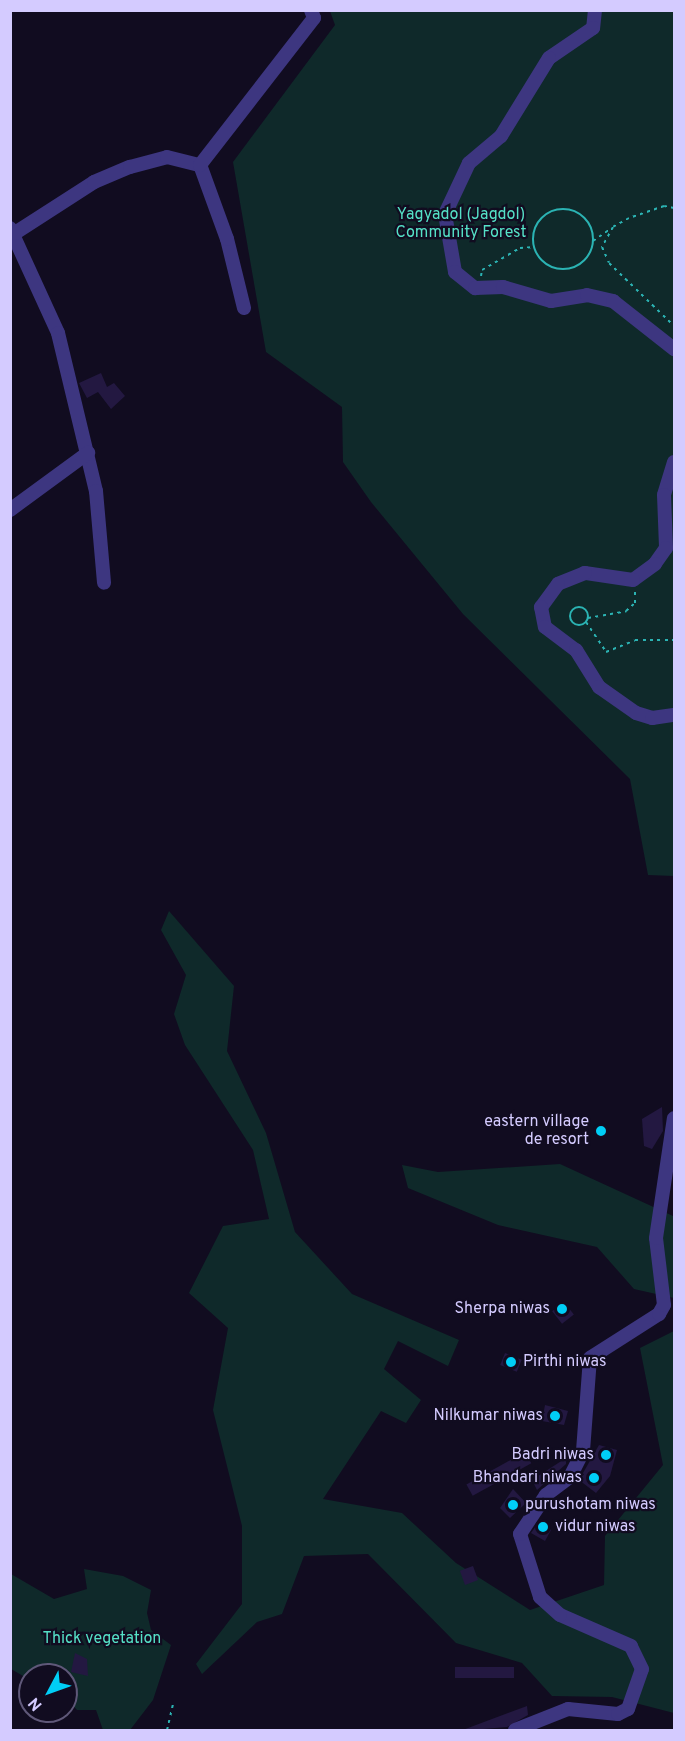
<!DOCTYPE html>
<html>
<head>
<meta charset="utf-8">
<style>
	body { margin:0 }
	#map { position:relative; width:685px; height:1741px; overflow:hidden; background:#110c20; font-family:Overpass,sans-serif }
	div>[style] { position:absolute }
	.green>* { inset:0; background:#0f292a }
	.building>* { inset:0; background:#231841; transform-origin:0 0 }
	.path>* { height:2px; margin-top:-1px; transform-origin:0; background:repeating-linear-gradient(90deg,#2bb3b3 0 3px,transparent 0 7.5px) }
	.path>.ring { margin:-1px; padding:0; box-sizing:content-box; background:none; border:2px solid #2bb3b3; border-radius:50% }
	.minor>* { height:14px; margin:-7px; padding:0 7px; transform-origin:7px; border-radius:7px; background:#3d3680 }
	.dots>* { width:16px; height:16px; translate:-50% -50%; box-sizing:border-box; border:3px solid #110c20; border-radius:50% }
	span { translate:-50% -50%; white-space:nowrap; text-align:center; line-height:1.15; -webkit-text-stroke:4.5px #110c20; paint-order:stroke }
	.park-label { font-size:16px; color:#55e1c7 }
	.poi-label { font-size:16px; color:#d4cbff }
	.right { translate:-100% -50%; text-align:right }
	.left { translate:0 -50%; text-align:left }
	.frame { position:absolute; inset:0; border:12px solid #d4cbff; pointer-events:none }
	.north { position:absolute; left:18px; top:1663px; width:60px; height:60px; box-sizing:border-box; background:#110c20; border:2px solid #5f5879; border-radius:50%; rotate:229deg; font-size:16px; font-weight:700; line-height:24px; text-align:center; color:#d4cbff }
	.north::after { content:''; display:block; margin:auto; width:21px; height:27px; background:#00cef6; clip-path:polygon(50% 0,100% 100%,50% 72%,0 100%) }
</style>
</head>
<body>
<div id="map">
	<div class="green">
		<div style="clip-path:polygon(330px 11px,674px 11px,674px 876px,648px 875px,630px 779px,463px 614px,371px 502px,343px 462px,342px 407px,266px 352px,233px 162px,335px 25px)"></div>
		<div style="clip-path:polygon(169px 911px,234px 986px,227px 1051px,266px 1133px,295px 1232px,352px 1294px,459px 1340px,448px 1366px,398px 1341px,384px 1369px,421px 1400px,406px 1423px,381px 1411px,323px 1499px,402px 1513px,456px 1563px,530px 1610px,604px 1585px,605px 1536px,663px 1465px,640px 1348px,674px 1331px,674px 1713px,612px 1697px,552px 1696px,522px 1663px,456px 1643px,368px 1554px,304px 1556px,282px 1614px,257px 1622px,202px 1674px,196px 1664px,242px 1604px,242px 1526px,213px 1410px,228px 1328px,189px 1293px,223px 1226px,269px 1219px,253px 1150px,185px 1045px,174px 1014px,186px 975px,161px 930px)"></div>
		<div style="clip-path:polygon(560px 1164px,673px 1216px,674px 1211px,674px 1298px,634px 1289px,597px 1247px,498px 1225px,408px 1188px,402px 1165px,438px 1172px)"></div>
		<div style="clip-path:polygon(84px 1569px,123px 1576px,151px 1590px,147px 1613px,151px 1630px,171px 1645px,153px 1700px,130px 1730px,103px 1730px,96px 1710px,77px 1710px,66px 1698px,66px 1675px,30px 1675px,30px 1680px,11px 1669px,11px 1574px,54px 1599px,87px 1589px)"></div>
	</div>
	<div class="building">
		<div style="clip-path:polygon(101px 373px,107px 387px,114px 383px,125px 396px,111px 409px,98px 392px,87px 398px,79px 383px)"></div>
		<div style="clip-path:polygon(662px 1107px,663px 1131px,652px 1149px,644px 1146px,642px 1119px)"></div>
		<div style="left:564px;top:1302px;width:16px;height:15px;rotate:52deg"></div>
		<div style="left:505px;top:1353px;width:18px;height:13px;rotate:22deg"></div>
		<div style="clip-path:polygon(545px 1405px,568px 1411px,564px 1425px,542px 1421px)"></div>
		<div style="clip-path:polygon(599px 1445px,617px 1450px,610px 1476px,596px 1493px,579px 1480px)"></div>
		<div style="left:525px;top:1452px;width:13px;height:67px;rotate:61deg"></div>
		<div style="clip-path:polygon(566px 1458px,566px 1464px,537px 1490px,532px 1480px)"></div>
		<div style="clip-path:polygon(513px 1489px,526px 1503px,510px 1518px,500px 1508px)"></div>
		<div style="clip-path:polygon(541px 1519px,551px 1530px,545px 1541px,531px 1533px)"></div>
		<div style="left:473px;top:1566px;width:15px;height:14px;rotate:70deg"></div>
		<div style="clip-path:polygon(75px 1653px,87px 1659px,88px 1676px,71px 1672px)"></div>
		<div style="left:514px;top:1667px;width:11px;height:59px;rotate:90deg"></div>
		<div style="clip-path:polygon(527px 1706px,528px 1715px,507px 1727px,460px 1731px)"></div>
	</div>
	<div class="path">
		<div style="left:674px;top:208px;width:10px;rotate:-169deg"></div>
		<div style="left:664px;top:206px;width:37px;rotate:161deg"></div>
		<div style="left:629px;top:218px;width:18px;rotate:151deg"></div>
		<div style="left:613px;top:227px;width:23px;rotate:119deg"></div>
		<div style="left:602px;top:247px;width:17px;rotate:66deg"></div>
		<div style="left:609px;top:263px;width:91px;rotate:44.1deg"></div>
		<div class="ring" style="left:533px;top:209px;width:58px;height:58px"></div>
		<div style="left:593px;top:241px;width:21px;rotate:-35deg"></div>
		<div style="left:481px;top:276px;width:6px;rotate:-81deg"></div>
		<div style="left:482px;top:270px;width:44px;rotate:-30.1deg"></div>
		<div style="left:520px;top:248px;width:15px;rotate:-4deg"></div>
		<div class="ring" style="left:570px;top:607px;width:16px;height:16px"></div>
		<div style="left:588px;top:618px;width:39px;rotate:-10deg"></div>
		<div style="left:626px;top:611px;width:12px;rotate:-42deg"></div>
		<div style="left:635px;top:603px;width:12px;rotate:-90deg"></div>
		<div style="left:586px;top:622px;width:36px;rotate:56deg"></div>
		<div style="left:606px;top:652px;width:31px;rotate:-22deg"></div>
		<div style="left:635px;top:640px;width:39px"></div>
		<div style="left:167px;top:1730px;width:27px;rotate:-77deg"></div>
	</div>
	<div class="minor">
		<div style="left:595px;top:10px;width:18px;rotate:96deg"></div>
		<div style="left:593px;top:28px;width:53px;rotate:145.7deg"></div>
		<div style="left:549px;top:58px;width:92px;rotate:121.6deg"></div>
		<div style="left:501px;top:136px;width:42px;rotate:139.8deg"></div>
		<div style="left:469px;top:163px;width:56px;rotate:115.2deg"></div>
		<div style="left:445px;top:214px;width:59px;rotate:80.2deg"></div>
		<div style="left:455px;top:272px;width:26px;rotate:39deg"></div>
		<div style="left:475px;top:288px;width:28px;rotate:-2deg"></div>
		<div style="left:503px;top:287px;width:50px;rotate:16.3deg"></div>
		<div style="left:551px;top:301px;width:36px;rotate:-9deg"></div>
		<div style="left:587px;top:295px;width:27px;rotate:13deg"></div>
		<div style="left:613px;top:301px;width:78px;rotate:38.2deg"></div>
		<div style="left:10px;top:228px;width:115px;rotate:65.4deg"></div>
		<div style="left:58px;top:333px;width:163px;rotate:76.5deg"></div>
		<div style="left:96px;top:491px;width:92px;rotate:85deg"></div>
		<div style="left:15px;top:233px;width:94px;rotate:-32.8deg"></div>
		<div style="left:94px;top:182px;width:39px;rotate:-23deg"></div>
		<div style="left:130px;top:167px;width:38px;rotate:-15deg"></div>
		<div style="left:167px;top:157px;width:34px;rotate:14deg"></div>
		<div style="left:244px;top:308px;width:71px;rotate:-103.8deg"></div>
		<div style="left:227px;top:239px;width:79px;rotate:-110deg"></div>
		<div style="left:200px;top:165px;width:186px;rotate:-52.2deg"></div>
		<div style="left:314px;top:18px;width:9px;rotate:-111deg"></div>
		<div style="left:674px;top:462px;width:34px;rotate:107deg"></div>
		<div style="left:664px;top:495px;width:53px;rotate:87.8deg"></div>
		<div style="left:666px;top:548px;width:19px;rotate:125deg"></div>
		<div style="left:655px;top:564px;width:27px;rotate:144deg"></div>
		<div style="left:633px;top:580px;width:49px;rotate:-171.7deg"></div>
		<div style="left:585px;top:573px;width:29px;rotate:158deg"></div>
		<div style="left:558px;top:584px;width:29px;rotate:126deg"></div>
		<div style="left:541px;top:607px;width:20px;rotate:79deg"></div>
		<div style="left:545px;top:627px;width:39px;rotate:37deg"></div>
		<div style="left:576px;top:650px;width:44px;rotate:58.1deg"></div>
		<div style="left:599px;top:687px;width:45px;rotate:35.1deg"></div>
		<div style="left:636px;top:713px;width:17px;rotate:17deg"></div>
		<div style="left:652px;top:718px;width:22px;rotate:-8deg"></div>
		<div style="left:10px;top:510px;width:97px;rotate:-36.2deg"></div>
		<div style="left:515px;top:1730px;width:57px;rotate:-21.6deg"></div>
		<div style="left:568px;top:1709px;width:50px;rotate:5.7deg"></div>
		<div style="left:618px;top:1714px;width:11px;rotate:-27deg"></div>
		<div style="left:628px;top:1709px;width:42px;rotate:-70.7deg"></div>
		<div style="left:642px;top:1669px;width:25px;rotate:-116deg"></div>
		<div style="left:631px;top:1646px;width:77px;rotate:-156.4deg"></div>
		<div style="left:560px;top:1615px;width:27px;rotate:-138deg"></div>
		<div style="left:540px;top:1597px;width:66px;rotate:-107.6deg"></div>
		<div style="left:520px;top:1534px;width:47px;rotate:-56.3deg"></div>
		<div style="left:546px;top:1495px;width:30px;rotate:-37deg"></div>
		<div style="left:570px;top:1477px;width:29px;rotate:-63deg"></div>
		<div style="left:583px;top:1451px;width:93px;rotate:-85.7deg"></div>
		<div style="left:590px;top:1358px;width:82px;rotate:-32.5deg"></div>
		<div style="left:659px;top:1314px;width:10px;rotate:-61deg"></div>
		<div style="left:664px;top:1305px;width:67px;rotate:-96.8deg"></div>
		<div style="left:656px;top:1238px;width:121px;rotate:-81.5deg"></div>
	</div>
	<div class="dots">
		<div style="left:601px;top:1131px;background:#00cef6"></div>
		<div style="left:562px;top:1309px;background:#00cef6"></div>
		<div style="left:511px;top:1362px;background:#00cef6"></div>
		<div style="left:555px;top:1416px;background:#00cef6"></div>
		<div style="left:606px;top:1455px;background:#00cef6"></div>
		<div style="left:594px;top:1478px;background:#00cef6"></div>
		<div style="left:513px;top:1505px;background:#00cef6"></div>
		<div style="left:543px;top:1527px;background:#00cef6"></div>
	</div>
	<div class="park-label">
		<span style="left:461px;top:224px">Yagyadol (Jagdol)<br>Community Forest</span>
		<span style="left:102px;top:1639px">Thick vegetation</span>
	</div>
	<div class="poi-label">
		<span class="right" style="left:589px;top:1131px">eastern village<br>de resort</span>
		<span class="right" style="left:550px;top:1309px">Sherpa niwas</span>
		<span class="left" style="left:523px;top:1362px">Pirthi niwas</span>
		<span class="right" style="left:543px;top:1416px">Nilkumar niwas</span>
		<span class="right" style="left:594px;top:1455px">Badri niwas</span>
		<span class="right" style="left:582px;top:1478px">Bhandari niwas</span>
		<span class="left" style="left:525px;top:1505px">purushotam niwas</span>
		<span class="left" style="left:555px;top:1527px">vidur niwas</span>
	</div>
	<div class="frame"></div>
	<div class="north">N</div>
</div>
</body>
</html>
